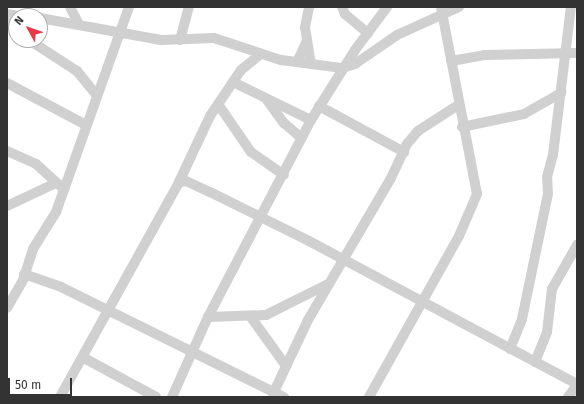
<!DOCTYPE html>
<html>
<head>
<meta charset="utf-8">
<style>
	body { margin:0 }
	#map { position:relative; width:584px; height:404px; overflow:hidden; background:#fff; font-family:"Fira Sans",sans-serif }
	div>[style] { position:absolute }
	.minor>* { height:10px; margin:-5px; padding:0 5px; transform-origin:5px; border-radius:5px; background:#d0d0d0 }
	span { translate:-50% -50%; white-space:nowrap; text-align:center; line-height:1.15; -webkit-text-stroke:4px #fff; paint-order:stroke }
	.frame { position:absolute; inset:0; border:8px solid #333; pointer-events:none }
	.north { position:absolute; left:8px; top:8px; width:40px; height:40px; box-sizing:border-box; background:#fff; border:1px solid #adadad; border-radius:50%; rotate:310deg; font-size:11px; font-weight:700; line-height:16px; text-align:center; color:#333 }
	.north::after { content:''; display:block; margin:auto; width:14px; height:18px; background:#e63946; clip-path:polygon(50% 0,100% 100%,50% 72%,0 100%) }
	.scale { position:absolute; left:8px; top:378px; width:64px; height:18px; box-sizing:border-box; border:2px solid #333; border-top:0; padding-left:5px; font-size:12px; line-height:14px; white-space:nowrap; color:#333; -webkit-text-stroke:3px #fff; paint-order:stroke }
</style>
</head>
<body>
<div id="map">
	<div class="minor">
		<div style="left:70px;top:7px;width:20px;rotate:63deg"></div>
		<div style="left:309px;top:7px;width:20px;rotate:101deg"></div>
		<div style="left:305px;top:27px;width:36px;rotate:81deg"></div>
		<div style="left:342px;top:7px;width:8px;rotate:67deg"></div>
		<div style="left:345px;top:14px;width:30px;rotate:40deg"></div>
		<div style="left:7px;top:14px;width:11px;rotate:10deg"></div>
		<div style="left:40px;top:18px;width:123px;rotate:10.3deg"></div>
		<div style="left:161px;top:40px;width:53px;rotate:-2.2deg"></div>
		<div style="left:214px;top:38px;width:71px;rotate:18.2deg"></div>
		<div style="left:281px;top:60px;width:62px;rotate:7.5deg"></div>
		<div style="left:342px;top:68px;width:14px;rotate:-17deg"></div>
		<div style="left:355px;top:64px;width:51px;rotate:-34.6deg"></div>
		<div style="left:397px;top:35px;width:68px;rotate:-24.3deg"></div>
		<div style="left:7px;top:22px;width:11px;rotate:38deg"></div>
		<div style="left:29px;top:40px;width:57px;rotate:32.9deg"></div>
		<div style="left:77px;top:71px;width:32px;rotate:51deg"></div>
		<div style="left:180px;top:40px;width:34px;rotate:-75deg"></div>
		<div style="left:451px;top:61px;width:34px;rotate:-10deg"></div>
		<div style="left:484px;top:55px;width:93px;rotate:-1.2deg"></div>
		<div style="left:297px;top:62px;width:23px;rotate:-65deg"></div>
		<div style="left:233px;top:82px;width:87px;rotate:26deg"></div>
		<div style="left:7px;top:83px;width:89px;rotate:28deg"></div>
		<div style="left:267px;top:100px;width:29px;rotate:54deg"></div>
		<div style="left:284px;top:123px;width:23px;rotate:41deg"></div>
		<div style="left:218px;top:104px;width:58px;rotate:55.5deg"></div>
		<div style="left:251px;top:152px;width:40px;rotate:34.9deg"></div>
		<div style="left:319px;top:106px;width:97px;rotate:28.4deg"></div>
		<div style="left:462px;top:127px;width:63px;rotate:-11.8deg"></div>
		<div style="left:524px;top:114px;width:43px;rotate:-29.6deg"></div>
		<div style="left:7px;top:151px;width:32px;rotate:24deg"></div>
		<div style="left:36px;top:164px;width:38px;rotate:42deg"></div>
		<div style="left:179px;top:182px;width:7px;rotate:-8deg"></div>
		<div style="left:186px;top:181px;width:26px;rotate:25deg"></div>
		<div style="left:210px;top:192px;width:110px;rotate:26.3deg"></div>
		<div style="left:309px;top:241px;width:304px;rotate:28.1deg"></div>
		<div style="left:7px;top:206px;width:54px;rotate:-25.1deg"></div>
		<div style="left:24px;top:274px;width:39px;rotate:19deg"></div>
		<div style="left:61px;top:287px;width:249px;rotate:26.3deg"></div>
		<div style="left:7px;top:308px;width:32px;rotate:-60deg"></div>
		<div style="left:23px;top:280px;width:33px;rotate:-72deg"></div>
		<div style="left:33px;top:249px;width:44px;rotate:-58.1deg"></div>
		<div style="left:56px;top:212px;width:218px;rotate:-70.4deg"></div>
		<div style="left:250px;top:316px;width:62px;rotate:54.2deg"></div>
		<div style="left:208px;top:317px;width:58px;rotate:-2deg"></div>
		<div style="left:266px;top:315px;width:69px;rotate:-26.6deg"></div>
		<div style="left:510px;top:349px;width:32px;rotate:-68deg"></div>
		<div style="left:522px;top:319px;width:128px;rotate:-78.3deg"></div>
		<div style="left:548px;top:194px;width:17px;rotate:-93deg"></div>
		<div style="left:547px;top:177px;width:23px;rotate:-75deg"></div>
		<div style="left:553px;top:155px;width:149px;rotate:-83.1deg"></div>
		<div style="left:84px;top:358px;width:82px;rotate:28.4deg"></div>
		<div style="left:535px;top:362px;width:32px;rotate:-68deg"></div>
		<div style="left:547px;top:332px;width:43px;rotate:-83.4deg"></div>
		<div style="left:552px;top:289px;width:51px;rotate:-60.4deg"></div>
		<div style="left:273px;top:394px;width:82px;rotate:-64.7deg"></div>
		<div style="left:308px;top:320px;width:164px;rotate:-59.7deg"></div>
		<div style="left:391px;top:178px;width:38px;rotate:-65deg"></div>
		<div style="left:407px;top:144px;width:17px;rotate:-50deg"></div>
		<div style="left:418px;top:131px;width:48px;rotate:-33deg"></div>
		<div style="left:60px;top:397px;width:246px;rotate:-61deg"></div>
		<div style="left:179px;top:182px;width:73px;rotate:-64.8deg"></div>
		<div style="left:210px;top:116px;width:55px;rotate:-56deg"></div>
		<div style="left:241px;top:70px;width:26px;rotate:-39deg"></div>
		<div style="left:172px;top:397px;width:88px;rotate:-65.8deg"></div>
		<div style="left:208px;top:317px;width:222px;rotate:-62.4deg"></div>
		<div style="left:311px;top:120px;width:83px;rotate:-57.8deg"></div>
		<div style="left:355px;top:50px;width:54px;rotate:-53.3deg"></div>
		<div style="left:369px;top:397px;width:184px;rotate:-60.8deg"></div>
		<div style="left:459px;top:236px;width:46px;rotate:-66.8deg"></div>
		<div style="left:477px;top:194px;width:190px;rotate:-100.9deg"></div>
		<div style="left:568px;top:397px;width:15px;rotate:-53deg"></div>
	</div>
	<div class="frame"></div>
	<div class="north">N</div>
	<div class="scale">50 m</div>
</div>
</body>
</html>
